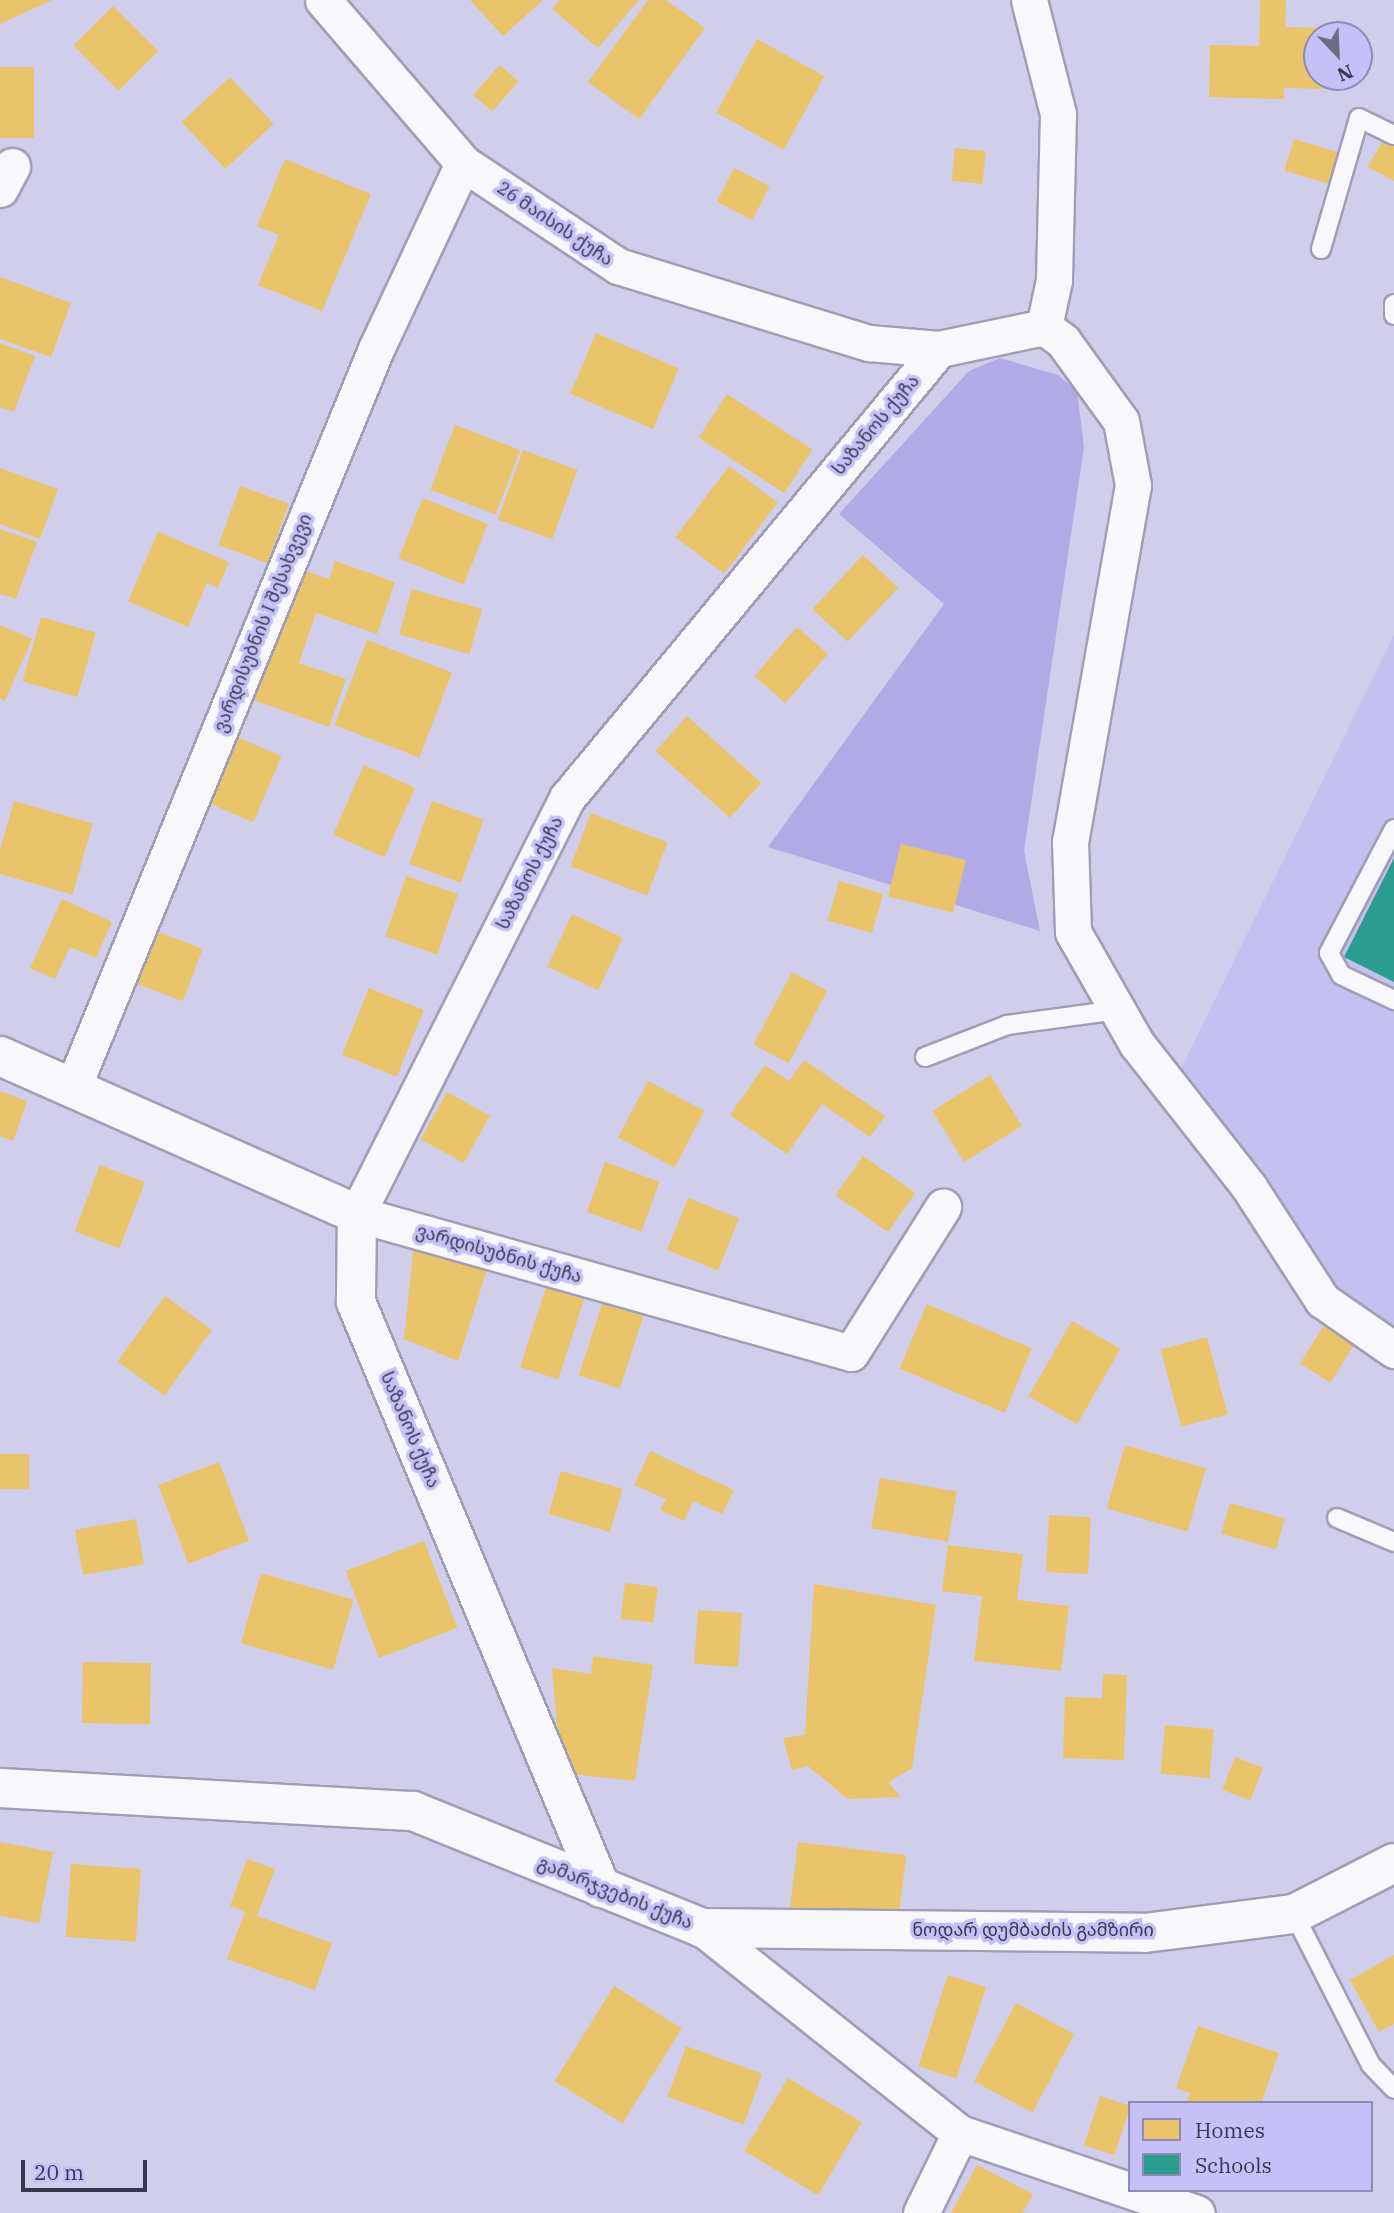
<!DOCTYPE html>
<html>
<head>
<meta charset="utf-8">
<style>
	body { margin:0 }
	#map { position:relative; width:1394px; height:2213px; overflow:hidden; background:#d0ceeb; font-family:"IBM Plex Serif","Noto Sans Georgian",serif }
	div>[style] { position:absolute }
	.built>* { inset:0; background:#c4c0ef }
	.green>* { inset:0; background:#b1aae6 }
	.homes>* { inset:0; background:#e9c46a; transform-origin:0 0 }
	.schools>* { inset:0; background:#2a9d8f }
	.roads { filter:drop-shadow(2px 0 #a09eb5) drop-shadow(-2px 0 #a09eb5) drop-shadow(0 2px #a09eb5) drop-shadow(0 -2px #a09eb5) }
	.service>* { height:18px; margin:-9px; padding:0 9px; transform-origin:9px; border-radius:9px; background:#f8f8fc }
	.minor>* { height:35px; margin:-17.5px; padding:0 17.5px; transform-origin:17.5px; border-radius:17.5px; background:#f8f8fc }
	.tertiary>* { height:38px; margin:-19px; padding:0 19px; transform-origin:19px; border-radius:19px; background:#f8f8fc }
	span { translate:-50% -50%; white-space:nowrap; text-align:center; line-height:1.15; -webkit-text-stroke:7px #c5c1f8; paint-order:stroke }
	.street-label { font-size:18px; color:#3a384e }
	.legend { position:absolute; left:1128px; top:2101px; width:245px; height:91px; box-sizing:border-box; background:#c5c1f8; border:2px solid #8d8ab4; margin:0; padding:9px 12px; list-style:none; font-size:21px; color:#3a384e }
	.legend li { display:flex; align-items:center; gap:14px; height:35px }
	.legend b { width:35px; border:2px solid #8d8ab4 }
	.north { position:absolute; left:1303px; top:21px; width:70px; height:70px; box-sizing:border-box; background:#c5c1f8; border:2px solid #8d8ab4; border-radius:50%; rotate:157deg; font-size:19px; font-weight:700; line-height:28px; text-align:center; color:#3a384e }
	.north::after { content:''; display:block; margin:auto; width:24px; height:32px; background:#6e6c85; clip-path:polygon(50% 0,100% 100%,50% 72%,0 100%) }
	.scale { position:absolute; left:21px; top:2160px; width:126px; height:32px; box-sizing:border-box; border:4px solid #3a384e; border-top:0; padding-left:9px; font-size:21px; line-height:24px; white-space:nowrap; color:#3a384e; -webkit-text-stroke:5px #c5c1f8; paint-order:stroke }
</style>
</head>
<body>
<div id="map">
	<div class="built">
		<div style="clip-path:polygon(1394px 635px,1394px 1325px,1340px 1290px,1181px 1069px)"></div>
	</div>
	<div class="green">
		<div style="clip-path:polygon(1000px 358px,1058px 375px,1077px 391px,1084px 447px,1024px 851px,1040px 931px,768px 847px,944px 604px,839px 514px,969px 371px)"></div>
	</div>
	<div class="homes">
		<div style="clip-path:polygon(0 0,52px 0,0 24px)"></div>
		<div style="clip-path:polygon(470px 0,543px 0,503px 36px)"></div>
		<div style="clip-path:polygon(560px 0,639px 0,598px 48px,552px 9px)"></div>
		<div style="clip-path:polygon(648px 0,666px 0,705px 28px,639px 119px,588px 82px)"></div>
		<div style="clip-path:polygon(1260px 0,1286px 0,1285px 27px,1335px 28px,1335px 35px,1317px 35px,1317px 77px,1335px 77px,1334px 89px,1284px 88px,1284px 99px,1209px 97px,1210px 45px,1259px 46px)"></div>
		<div style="left:113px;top:6px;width:64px;height:56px;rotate:45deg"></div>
		<div style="left:757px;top:39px;width:77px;height:84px;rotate:29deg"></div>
		<div style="left:500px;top:65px;width:25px;height:40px;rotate:42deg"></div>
		<div style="left:0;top:67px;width:34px;height:71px"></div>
		<div style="left:230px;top:77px;width:64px;height:66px;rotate:47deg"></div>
		<div style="left:1294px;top:139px;width:48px;height:33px;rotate:17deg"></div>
		<div style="clip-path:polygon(1383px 140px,1394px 146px,1394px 181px,1368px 167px)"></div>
		<div style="left:955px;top:148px;width:31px;height:33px;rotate:6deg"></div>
		<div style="clip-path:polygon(285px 159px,371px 194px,322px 311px,258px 285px,279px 235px,257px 226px)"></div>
		<div style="left:734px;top:168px;width:40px;height:38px;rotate:27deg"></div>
		<div style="clip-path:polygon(0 277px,71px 303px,51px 357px,0 339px)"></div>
		<div style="left:596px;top:333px;width:90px;height:66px;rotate:23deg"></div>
		<div style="clip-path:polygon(0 343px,35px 356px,14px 412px,0 407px)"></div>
		<div style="left:727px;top:394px;width:102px;height:52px;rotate:33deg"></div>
		<div style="left:455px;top:425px;width:70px;height:69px;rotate:21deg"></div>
		<div style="left:523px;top:450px;width:58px;height:74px;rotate:20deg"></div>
		<div style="left:729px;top:466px;width:61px;height:89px;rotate:37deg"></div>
		<div style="clip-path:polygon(0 468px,58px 489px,40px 539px,0 524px)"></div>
		<div style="left:240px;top:486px;width:52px;height:63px;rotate:20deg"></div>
		<div style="left:423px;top:498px;width:70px;height:65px;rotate:22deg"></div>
		<div style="clip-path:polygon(0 529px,37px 542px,16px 599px,0 594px)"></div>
		<div style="clip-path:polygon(158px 532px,229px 562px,218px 588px,207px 583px,188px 627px,128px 601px)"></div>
		<div style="left:863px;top:555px;width:48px;height:74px;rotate:43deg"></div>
		<div style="clip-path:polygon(335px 561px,395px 582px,377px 634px,316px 613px,299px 663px,346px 679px,329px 727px,245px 697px,291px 566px,329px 579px)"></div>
		<div style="left:412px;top:589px;width:73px;height:47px;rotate:16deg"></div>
		<div style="left:41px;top:617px;width:57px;height:67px;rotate:16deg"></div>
		<div style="clip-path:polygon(0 625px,32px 639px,5px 701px,0 698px)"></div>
		<div style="left:797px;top:627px;width:41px;height:65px;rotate:41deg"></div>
		<div style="left:367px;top:640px;width:91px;height:91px;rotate:21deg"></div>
		<div style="left:687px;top:716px;width:100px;height:47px;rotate:42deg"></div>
		<div style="left:230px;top:734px;width:56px;height:72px;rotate:23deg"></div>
		<div style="left:364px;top:765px;width:56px;height:76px;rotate:24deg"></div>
		<div style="left:14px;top:801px;width:82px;height:74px;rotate:16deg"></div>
		<div style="left:432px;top:801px;width:55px;height:67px;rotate:20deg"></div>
		<div style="left:591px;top:813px;width:82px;height:57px;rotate:21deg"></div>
		<div style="left:901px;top:844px;width:67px;height:54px;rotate:14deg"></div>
		<div style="left:406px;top:876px;width:55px;height:64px;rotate:19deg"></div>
		<div style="left:839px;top:881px;width:46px;height:41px;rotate:16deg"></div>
		<div style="clip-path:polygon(62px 899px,112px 922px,96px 958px,70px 947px,55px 979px,30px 968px)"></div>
		<div style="left:572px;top:914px;width:56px;height:58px;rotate:25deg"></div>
		<div style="left:156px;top:931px;width:50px;height:56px;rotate:21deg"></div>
		<div style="left:792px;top:972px;width:40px;height:82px;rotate:28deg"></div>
		<div style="left:369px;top:988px;width:59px;height:72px;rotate:22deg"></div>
		<div style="clip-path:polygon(804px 1060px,885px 1116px,870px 1137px,822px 1104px,787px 1154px,730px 1115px,765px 1065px,789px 1081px)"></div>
		<div style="left:990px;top:1075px;width:60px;height:68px;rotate:58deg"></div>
		<div style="left:648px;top:1081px;width:64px;height:64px;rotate:28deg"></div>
		<div style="clip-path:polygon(0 1091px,27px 1101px,13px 1141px,0 1136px)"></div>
		<div style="left:447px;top:1092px;width:49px;height:54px;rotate:29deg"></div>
		<div style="left:863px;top:1156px;width:64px;height:48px;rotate:35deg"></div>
		<div style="left:605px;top:1162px;width:58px;height:53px;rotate:20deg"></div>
		<div style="left:100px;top:1165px;width:48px;height:71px;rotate:21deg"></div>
		<div style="left:688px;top:1198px;width:55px;height:56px;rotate:22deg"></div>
		<div style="clip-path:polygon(415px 1233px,491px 1257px,458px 1361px,404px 1339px)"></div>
		<div style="left:546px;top:1287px;width:40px;height:84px;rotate:18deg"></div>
		<div style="left:165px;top:1296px;width:58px;height:81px;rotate:36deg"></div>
		<div style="left:603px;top:1301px;width:43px;height:78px;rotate:18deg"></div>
		<div style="left:927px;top:1304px;width:114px;height:70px;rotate:23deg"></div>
		<div style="left:1072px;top:1321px;width:56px;height:87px;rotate:30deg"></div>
		<div style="left:1326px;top:1322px;width:36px;height:49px;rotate:32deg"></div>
		<div style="left:1207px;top:1337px;width:80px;height:48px;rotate:75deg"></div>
		<div style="left:1125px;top:1445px;width:84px;height:66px;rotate:16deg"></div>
		<div style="clip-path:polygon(650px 1451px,734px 1490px,722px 1514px,693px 1501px,684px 1521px,660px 1510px,666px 1499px,634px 1485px)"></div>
		<div style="left:29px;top:1454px;width:35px;height:29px;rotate:90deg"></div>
		<div style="left:219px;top:1462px;width:84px;height:65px;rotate:69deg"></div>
		<div style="left:561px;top:1471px;width:64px;height:45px;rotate:16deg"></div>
		<div style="left:880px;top:1478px;width:78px;height:51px;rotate:10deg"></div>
		<div style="left:1230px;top:1503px;width:57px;height:32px;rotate:16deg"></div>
		<div style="left:1049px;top:1515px;width:42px;height:57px;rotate:3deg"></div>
		<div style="left:136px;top:1519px;width:46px;height:62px;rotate:80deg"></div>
		<div style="left:424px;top:1541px;width:93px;height:84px;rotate:69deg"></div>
		<div style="clip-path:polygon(948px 1545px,1023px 1554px,1017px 1600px,1069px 1606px,1061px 1671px,974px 1661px,982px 1596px,942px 1591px)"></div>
		<div style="left:261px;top:1573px;width:96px;height:73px;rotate:16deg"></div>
		<div style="left:625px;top:1583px;width:33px;height:36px;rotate:7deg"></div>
		<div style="clip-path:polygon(814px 1584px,936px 1605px,912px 1768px,889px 1782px,900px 1797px,848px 1799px,808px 1766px,792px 1770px,783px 1738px,805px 1735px)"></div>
		<div style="left:698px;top:1610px;width:44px;height:54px;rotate:4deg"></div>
		<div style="clip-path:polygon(593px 1656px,653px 1665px,635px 1781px,561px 1773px,552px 1668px,591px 1674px)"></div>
		<div style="left:83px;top:1662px;width:68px;height:61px;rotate:1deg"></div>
		<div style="clip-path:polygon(1103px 1674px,1127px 1675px,1124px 1760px,1063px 1758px,1065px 1697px,1102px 1698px)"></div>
		<div style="left:1165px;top:1725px;width:49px;height:49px;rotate:5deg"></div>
		<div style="left:1235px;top:1757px;width:30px;height:35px;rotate:21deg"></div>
		<div style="clip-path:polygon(0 1842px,53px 1852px,39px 1923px,0 1916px)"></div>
		<div style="left:798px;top:1842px;width:109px;height:67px;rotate:7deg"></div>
		<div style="clip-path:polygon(247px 1859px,275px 1869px,257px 1916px,332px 1943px,315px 1990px,227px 1959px,245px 1912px,230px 1906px)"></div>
		<div style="left:71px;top:1864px;width:70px;height:73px;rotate:4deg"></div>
		<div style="clip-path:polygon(1394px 1955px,1394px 2024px,1379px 2032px,1350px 1980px)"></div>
		<div style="left:948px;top:1975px;width:40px;height:96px;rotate:18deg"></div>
		<div style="left:614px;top:1986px;width:80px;height:112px;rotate:32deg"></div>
		<div style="left:1016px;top:2003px;width:66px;height:89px;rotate:28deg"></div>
		<div style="clip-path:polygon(1198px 2026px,1279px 2053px,1261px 2103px,1186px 2103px,1190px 2093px,1176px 2088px)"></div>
		<div style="left:686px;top:2046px;width:81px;height:54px;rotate:20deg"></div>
		<div style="left:788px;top:2078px;width:86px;height:85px;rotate:31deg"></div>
		<div style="left:1100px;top:2096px;width:32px;height:52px;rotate:18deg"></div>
		<div style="clip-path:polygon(977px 2165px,1033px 2194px,1023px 2213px,951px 2213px)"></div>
	</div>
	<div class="schools">
		<div style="clip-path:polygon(1394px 858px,1394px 982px,1344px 957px)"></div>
	</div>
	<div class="roads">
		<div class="service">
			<div style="left:1321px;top:249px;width:136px;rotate:-73.8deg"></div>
			<div style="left:1359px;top:118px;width:39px;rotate:26deg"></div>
			<div style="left:1394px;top:304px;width:11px;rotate:90deg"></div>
			<div style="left:1394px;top:829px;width:140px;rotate:117.7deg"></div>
			<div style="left:1329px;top:953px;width:25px;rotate:61deg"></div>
			<div style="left:1341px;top:975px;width:59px;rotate:25.3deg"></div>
			<div style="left:925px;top:1057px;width:88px;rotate:-21.3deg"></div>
			<div style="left:1007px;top:1025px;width:112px;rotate:-7.7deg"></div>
			<div style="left:1337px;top:1518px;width:62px;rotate:22.8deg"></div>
			<div style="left:1294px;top:1914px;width:169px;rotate:63deg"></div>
			<div style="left:1371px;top:2065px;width:33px;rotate:46deg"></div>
		</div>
		<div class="minor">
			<div style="left:323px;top:0;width:215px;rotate:49.3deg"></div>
			<div style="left:463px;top:163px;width:186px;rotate:33.6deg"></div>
			<div style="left:618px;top:266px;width:263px;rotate:17.1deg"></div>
			<div style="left:869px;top:343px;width:70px;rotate:4.9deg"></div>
			<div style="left:939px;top:349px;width:107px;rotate:-11.8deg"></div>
			<div style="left:1029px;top:0;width:118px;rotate:75.7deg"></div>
			<div style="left:1058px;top:114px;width:166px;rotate:91.4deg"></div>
			<div style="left:1054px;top:280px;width:48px;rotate:102deg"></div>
			<div style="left:0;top:189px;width:26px;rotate:-62deg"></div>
			<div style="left:1044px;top:327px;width:24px;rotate:36deg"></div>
			<div style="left:1063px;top:341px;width:99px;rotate:54.1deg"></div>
			<div style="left:1121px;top:421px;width:65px;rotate:79.4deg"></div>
			<div style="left:1133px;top:485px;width:362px;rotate:100deg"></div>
			<div style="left:1070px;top:841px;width:91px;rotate:88.1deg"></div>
			<div style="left:1073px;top:932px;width:129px;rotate:60.3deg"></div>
			<div style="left:1137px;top:1044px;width:182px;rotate:51.9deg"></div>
			<div style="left:1249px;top:1187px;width:135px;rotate:57.1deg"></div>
			<div style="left:1322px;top:1300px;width:88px;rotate:34.8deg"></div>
			<div style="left:939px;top:349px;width:583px;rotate:129.64deg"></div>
			<div style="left:567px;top:798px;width:466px;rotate:116.8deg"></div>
			<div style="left:357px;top:1214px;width:513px;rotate:15.72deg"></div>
			<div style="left:851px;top:1353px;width:173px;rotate:-57.8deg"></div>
			<div style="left:73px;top:1087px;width:798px;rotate:-67.68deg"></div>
			<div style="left:376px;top:349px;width:205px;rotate:-64.9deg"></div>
			<div style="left:702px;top:1928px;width:330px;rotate:38.5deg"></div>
			<div style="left:960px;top:2133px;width:250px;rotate:18.7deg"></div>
			<div style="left:921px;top:2213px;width:89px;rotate:-64deg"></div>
		</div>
		<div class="tertiary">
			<div style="left:0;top:1056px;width:390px;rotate:23.9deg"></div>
			<div style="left:357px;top:1214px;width:88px;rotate:90.7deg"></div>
			<div style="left:356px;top:1302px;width:635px;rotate:67.31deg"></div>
			<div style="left:0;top:1788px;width:414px;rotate:3.2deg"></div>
			<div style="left:413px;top:1811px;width:312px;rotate:22deg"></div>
			<div style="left:702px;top:1928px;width:443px;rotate:0.6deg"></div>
			<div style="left:1145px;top:1933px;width:150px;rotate:-7.3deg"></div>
			<div style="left:1294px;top:1914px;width:112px;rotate:-27deg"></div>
		</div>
	</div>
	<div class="street-label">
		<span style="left:555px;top:224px;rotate:34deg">26 მაისის ქუჩა</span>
		<span style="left:876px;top:425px;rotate:-50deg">საზანოს ქუჩა</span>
		<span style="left:263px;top:623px;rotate:-68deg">ვარდისუბნის I შესახვევი</span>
		<span style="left:530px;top:873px;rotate:-63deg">საზანოს ქუჩა</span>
		<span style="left:499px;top:1254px;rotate:16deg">ვარდისუბნის ქუჩა</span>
		<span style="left:410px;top:1430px;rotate:67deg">საზანოს ქუჩა</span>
		<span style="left:615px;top:1893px;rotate:22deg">გამარჯვების ქუჩა</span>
		<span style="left:1033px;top:1930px">ნოდარ დუმბაძის გამზირი</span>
	</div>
	<ul class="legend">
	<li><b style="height:19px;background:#e9c46a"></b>Homes</li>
	<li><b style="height:19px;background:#2a9d8f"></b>Schools</li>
	</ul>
	<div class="north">N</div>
	<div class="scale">20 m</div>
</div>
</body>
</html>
